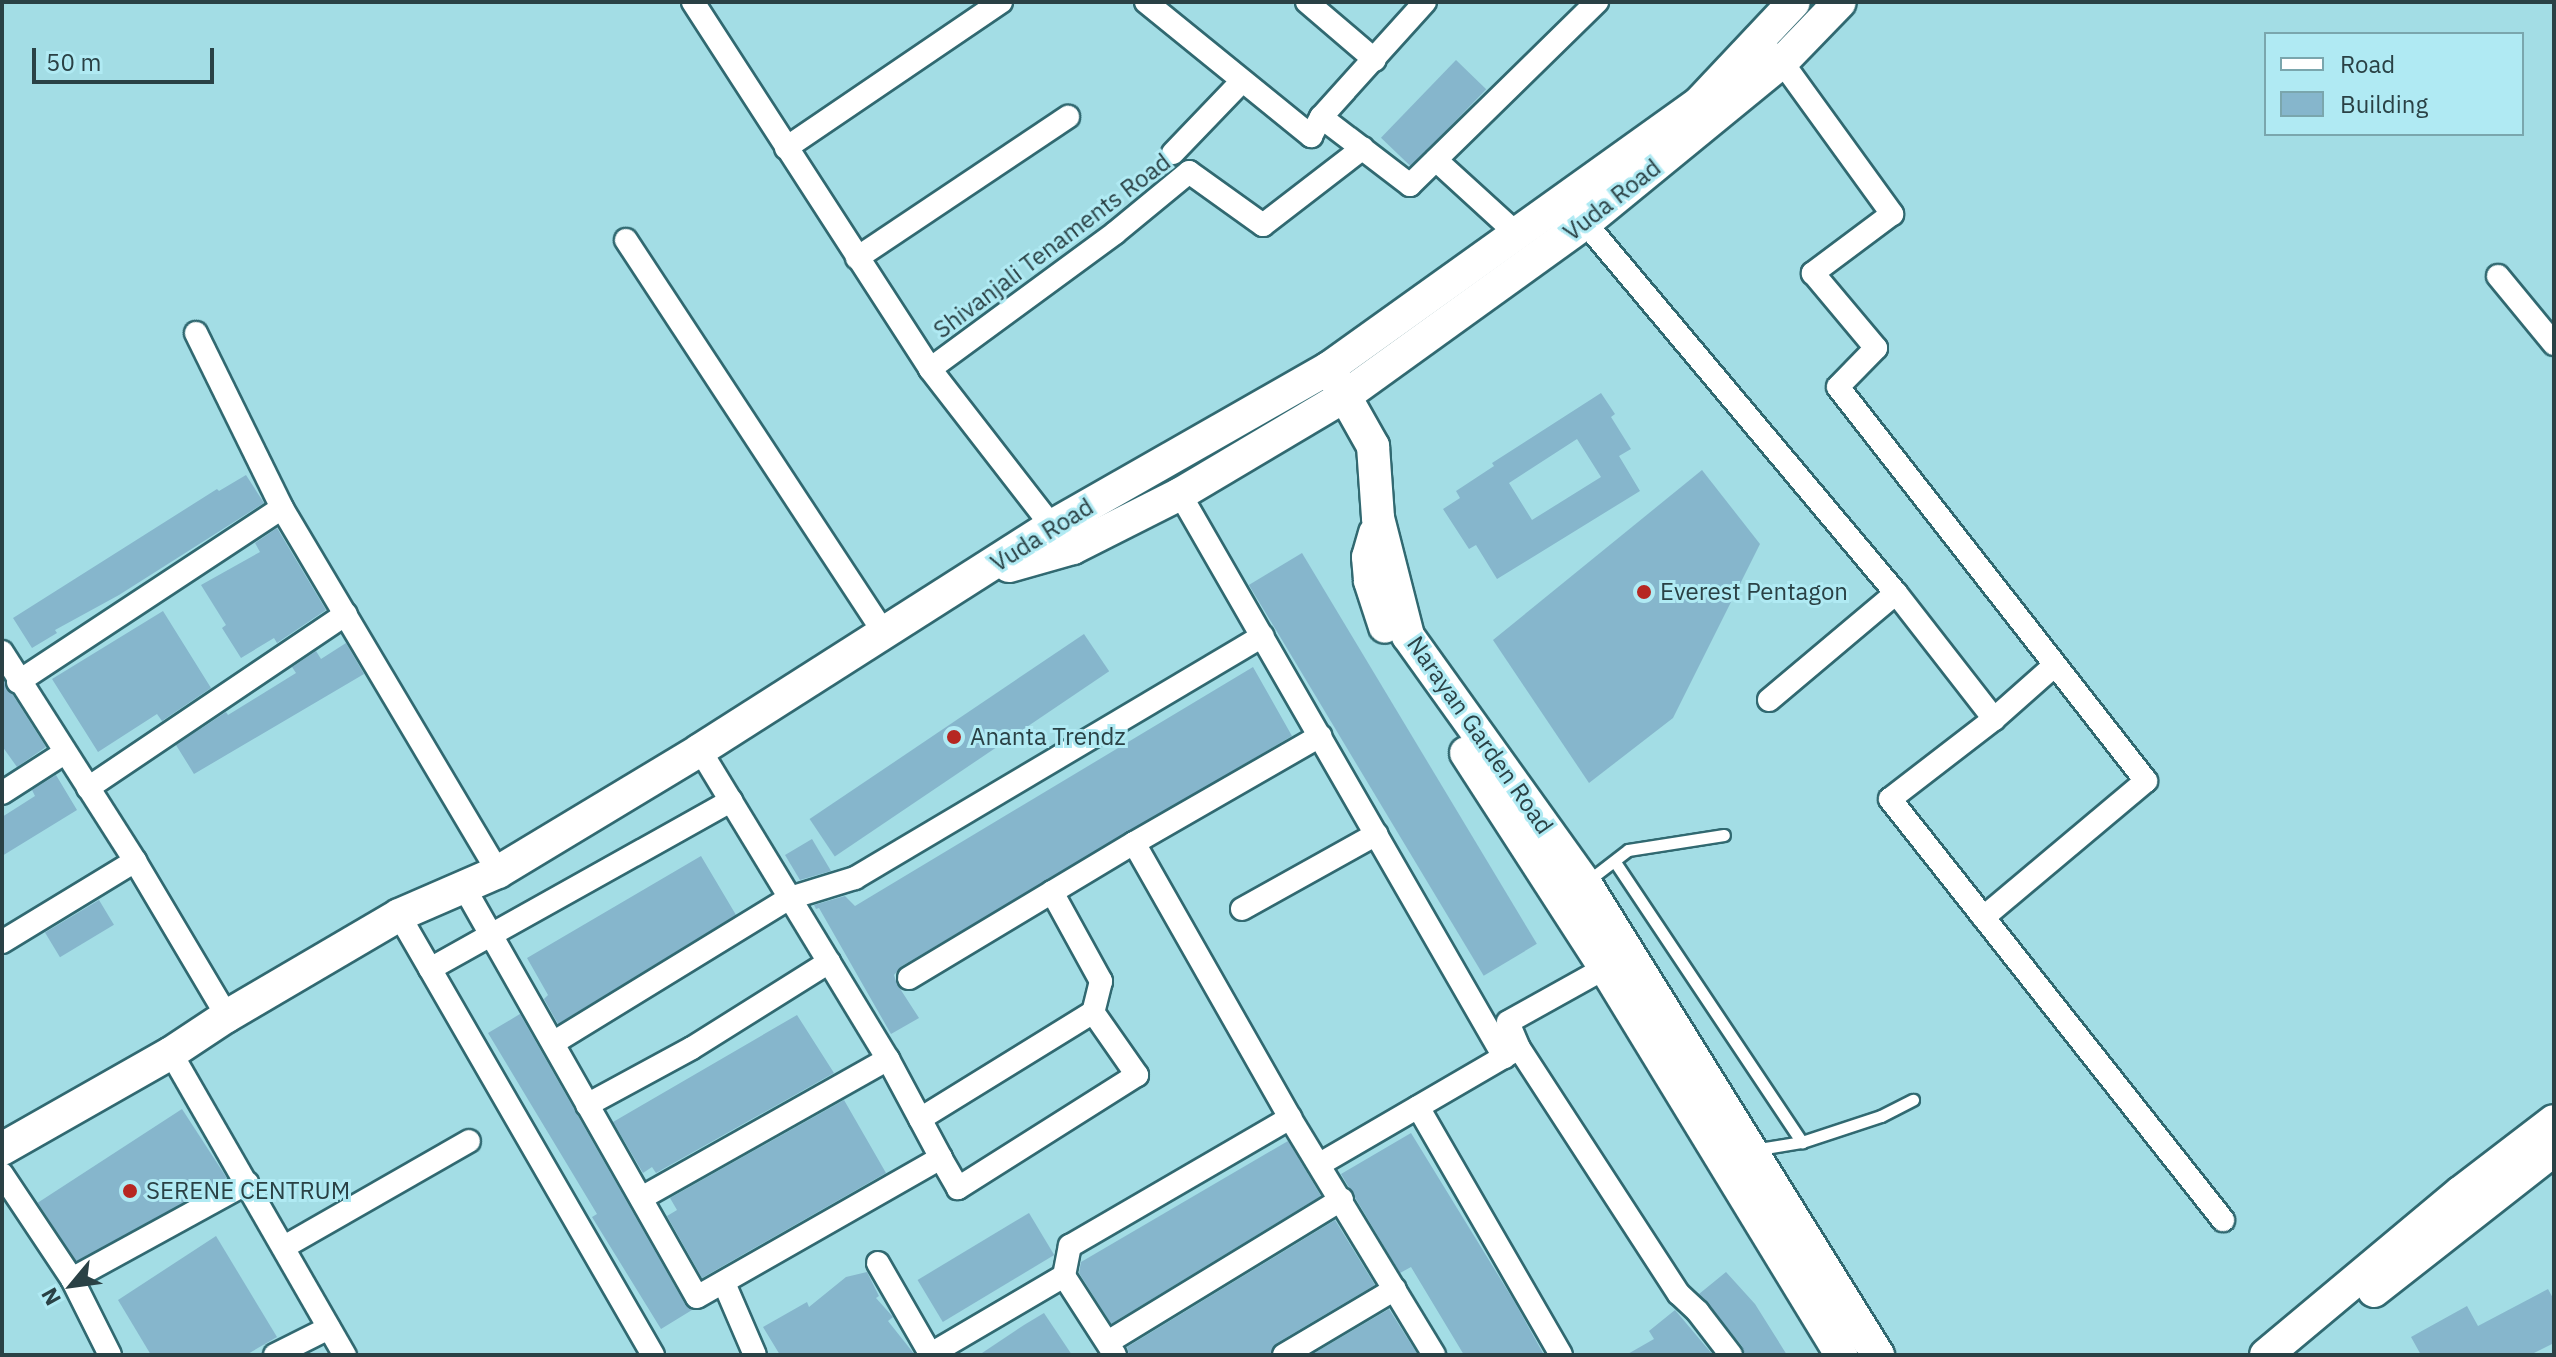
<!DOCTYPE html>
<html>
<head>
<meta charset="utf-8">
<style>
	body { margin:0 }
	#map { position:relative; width:2556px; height:1357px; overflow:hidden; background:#a3dde5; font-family:"IBM Plex Sans",sans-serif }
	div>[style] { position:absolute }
	.building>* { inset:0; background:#86b6cc; transform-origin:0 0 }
	.roads { filter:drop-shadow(2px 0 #316971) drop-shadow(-2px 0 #316971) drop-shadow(0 2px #316971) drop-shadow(0 -2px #316971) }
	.lane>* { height:11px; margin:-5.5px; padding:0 5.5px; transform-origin:5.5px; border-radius:5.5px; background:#fff }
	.street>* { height:22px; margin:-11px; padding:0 11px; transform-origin:11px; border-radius:11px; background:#fff }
	.secondary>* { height:32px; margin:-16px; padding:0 16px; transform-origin:16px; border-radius:16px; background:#fff }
	.dots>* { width:22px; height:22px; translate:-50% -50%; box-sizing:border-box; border:4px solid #b0eaf3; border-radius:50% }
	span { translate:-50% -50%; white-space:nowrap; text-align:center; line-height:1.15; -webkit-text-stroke:6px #b0eaf3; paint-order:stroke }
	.street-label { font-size:24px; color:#2a4145 }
	.poi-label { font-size:24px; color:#2a4145 }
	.left { translate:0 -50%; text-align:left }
	.frame { position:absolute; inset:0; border:4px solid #2a4145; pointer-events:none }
	.legend { position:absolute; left:2264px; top:32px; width:260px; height:104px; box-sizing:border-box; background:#b0eaf3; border:2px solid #7aa6ad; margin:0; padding:10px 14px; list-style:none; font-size:24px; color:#2a4145 }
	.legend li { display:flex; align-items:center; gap:16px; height:40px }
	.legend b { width:40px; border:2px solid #7aa6ad }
	.north { position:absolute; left:32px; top:1245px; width:80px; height:80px; -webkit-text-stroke:6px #b0eaf3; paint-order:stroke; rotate:241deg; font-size:22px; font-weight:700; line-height:32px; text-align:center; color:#2a4145 }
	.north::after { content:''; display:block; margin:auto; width:28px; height:36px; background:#2a4145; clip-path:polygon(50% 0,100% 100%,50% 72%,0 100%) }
	.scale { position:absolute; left:32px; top:48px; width:182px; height:36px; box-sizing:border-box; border:4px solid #2a4145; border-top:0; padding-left:10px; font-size:24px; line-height:28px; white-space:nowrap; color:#2a4145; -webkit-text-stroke:6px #b0eaf3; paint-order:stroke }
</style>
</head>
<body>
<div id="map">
	<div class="building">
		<div style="left:1456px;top:60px;width:42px;height:108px;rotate:44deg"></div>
		<div style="clip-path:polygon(evenodd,1601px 393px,1615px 414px,1611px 417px,1631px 449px,1619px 456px,1640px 491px,1497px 579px,1476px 545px,1469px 549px,1443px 509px,1460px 498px,1456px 491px,1494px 466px,1492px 463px,1601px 393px,1577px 439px,1601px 477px,1532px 520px,1509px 483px,1577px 439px)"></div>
		<div style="clip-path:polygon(1702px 470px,1760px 544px,1673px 718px,1589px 783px,1493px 640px)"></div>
		<div style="clip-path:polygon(246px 475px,264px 503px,119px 595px,55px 630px,57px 633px,32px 648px,13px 618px,217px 489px,219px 491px)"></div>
		<div style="clip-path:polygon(277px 528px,326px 610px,277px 643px,274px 638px,241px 658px,222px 628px,226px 625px,201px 585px,260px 552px,255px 543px)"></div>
		<div style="left:1302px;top:553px;width:456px;height:62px;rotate:59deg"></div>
		<div style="clip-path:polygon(163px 611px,211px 688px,162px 721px,157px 714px,98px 752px,52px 679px)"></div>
		<div style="left:1084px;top:634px;width:45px;height:331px;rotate:56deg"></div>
		<div style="clip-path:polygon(346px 643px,364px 674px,194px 774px,176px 745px,226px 712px,228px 715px,296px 673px,292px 667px,316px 651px,321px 659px)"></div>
		<div style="clip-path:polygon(1253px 667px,1292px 736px,902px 966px,894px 975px,897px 984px,919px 1018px,891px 1034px,819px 908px,816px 909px,814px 905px,845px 896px,855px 906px)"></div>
		<div style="clip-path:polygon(2px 678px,46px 747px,17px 767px,2px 746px)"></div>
		<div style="clip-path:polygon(56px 775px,77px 810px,2px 856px,2px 817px,35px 796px,32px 790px)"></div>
		<div style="clip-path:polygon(812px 839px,831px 871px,800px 880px,785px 855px)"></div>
		<div style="clip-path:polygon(701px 856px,736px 915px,558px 1024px,544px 999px,548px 995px,527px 958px)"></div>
		<div style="left:99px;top:900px;width:29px;height:63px;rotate:59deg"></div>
		<div style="clip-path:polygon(520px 1014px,685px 1304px,692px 1310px,661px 1329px,592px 1217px,597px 1214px,488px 1033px)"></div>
		<div style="clip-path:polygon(797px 1015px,834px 1073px,656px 1173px,652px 1167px,643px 1173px,613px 1122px)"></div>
		<div style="clip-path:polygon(844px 1100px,886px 1173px,702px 1278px,667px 1216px,677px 1210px,670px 1198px)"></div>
		<div style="left:182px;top:1109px;width:82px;height:172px;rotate:57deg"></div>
		<div style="clip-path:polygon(1411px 1133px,1514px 1301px,1544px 1355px,1464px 1355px,1411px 1267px,1400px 1273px,1341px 1174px)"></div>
		<div style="clip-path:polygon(1288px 1141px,1321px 1196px,1111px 1324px,1079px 1273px,1081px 1262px)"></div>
		<div style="left:1029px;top:1213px;width:49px;height:130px;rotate:59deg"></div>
		<div style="clip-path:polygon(1335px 1220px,1375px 1285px,1277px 1343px,1270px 1355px,1129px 1355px,1127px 1347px)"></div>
		<div style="clip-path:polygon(216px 1236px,277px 1337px,246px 1355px,151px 1355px,118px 1300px)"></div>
		<div style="clip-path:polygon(867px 1272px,879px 1296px,876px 1298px,893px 1317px,888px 1321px,915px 1355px,780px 1355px,763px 1327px,807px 1302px,809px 1307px,846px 1277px)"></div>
		<div style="clip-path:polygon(1726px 1272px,1755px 1304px,1787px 1355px,1745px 1355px,1742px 1346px,1699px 1294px)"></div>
		<div style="clip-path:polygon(2548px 1289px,2554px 1300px,2554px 1343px,2530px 1355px,2421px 1355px,2411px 1337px,2467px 1306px,2478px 1326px)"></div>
		<div style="clip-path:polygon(1389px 1309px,1418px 1355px,1311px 1355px)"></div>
		<div style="clip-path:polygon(1675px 1310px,1713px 1355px,1626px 1355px,1654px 1339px,1649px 1331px)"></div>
		<div style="clip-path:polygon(1044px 1313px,1072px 1355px,979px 1355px,1024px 1325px)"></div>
	</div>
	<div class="roads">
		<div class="lane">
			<div style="left:1615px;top:862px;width:337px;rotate:56.3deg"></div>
			<div style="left:1589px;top:880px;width:49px;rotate:-37.6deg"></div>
			<div style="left:1628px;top:850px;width:97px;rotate:-8.9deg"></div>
			<div style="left:1753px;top:1150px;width:50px;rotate:-9.3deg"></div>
			<div style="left:1802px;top:1142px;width:83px;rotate:-18.2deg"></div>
			<div style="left:1881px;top:1116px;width:36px;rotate:-27deg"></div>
		</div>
		<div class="street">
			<div style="left:693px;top:2px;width:437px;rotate:57.1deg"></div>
			<div style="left:930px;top:369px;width:230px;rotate:-36.3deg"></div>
			<div style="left:1115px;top:233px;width:96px;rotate:-39.5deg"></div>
			<div style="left:1189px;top:172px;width:91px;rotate:35.6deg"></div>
			<div style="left:1263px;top:225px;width:126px;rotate:-37.6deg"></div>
			<div style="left:1146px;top:2px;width:213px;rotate:39.1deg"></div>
			<div style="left:1311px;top:136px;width:21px;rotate:-62deg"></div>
			<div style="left:1307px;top:2px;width:89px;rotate:40.5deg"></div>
			<div style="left:1425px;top:2px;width:155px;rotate:132.1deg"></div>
			<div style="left:1321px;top:117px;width:112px;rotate:37.4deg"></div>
			<div style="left:1410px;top:185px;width:262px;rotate:-44.4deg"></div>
			<div style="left:1772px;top:53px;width:13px;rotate:42deg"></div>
			<div style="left:1782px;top:62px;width:188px;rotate:54.1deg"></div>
			<div style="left:1892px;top:214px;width:99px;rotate:143.2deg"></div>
			<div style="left:1813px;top:273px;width:98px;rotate:50deg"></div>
			<div style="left:1876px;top:348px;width:54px;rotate:134.3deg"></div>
			<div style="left:1838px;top:387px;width:500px;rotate:51.98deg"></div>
			<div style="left:2146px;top:781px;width:212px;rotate:140deg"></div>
			<div style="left:786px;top:148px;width:260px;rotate:-34.2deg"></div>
			<div style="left:1173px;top:153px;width:100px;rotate:-46.2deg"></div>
			<div style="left:1436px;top:160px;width:110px;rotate:42.4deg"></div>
			<div style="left:1577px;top:213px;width:496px;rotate:50deg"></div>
			<div style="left:1896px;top:593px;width:160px;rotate:52.1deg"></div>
			<div style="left:1994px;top:719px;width:131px;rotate:142.4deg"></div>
			<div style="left:1890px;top:799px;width:537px;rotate:51.66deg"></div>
			<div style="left:626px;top:240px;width:472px;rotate:56.7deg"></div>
			<div style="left:857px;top:258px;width:254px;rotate:-33.8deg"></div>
			<div style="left:2498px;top:276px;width:88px;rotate:50.5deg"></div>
			<div style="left:196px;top:333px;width:195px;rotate:63.8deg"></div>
			<div style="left:282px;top:508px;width:423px;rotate:59.3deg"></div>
			<div style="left:930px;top:369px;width:199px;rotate:52.2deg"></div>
			<div style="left:1180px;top:494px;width:650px;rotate:60.08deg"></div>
			<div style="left:2px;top:652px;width:248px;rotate:57.5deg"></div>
			<div style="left:135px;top:861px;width:180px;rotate:59.3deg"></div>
			<div style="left:18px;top:682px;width:316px;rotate:-33.4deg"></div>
			<div style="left:1769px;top:700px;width:166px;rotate:-40.1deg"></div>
			<div style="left:1994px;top:719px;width:81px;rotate:-41.5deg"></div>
			<div style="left:700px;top:750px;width:60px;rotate:58.7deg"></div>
			<div style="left:88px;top:788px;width:311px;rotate:-34deg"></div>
			<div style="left:2px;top:793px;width:74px;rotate:-32.8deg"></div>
			<div style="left:1134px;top:843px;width:215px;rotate:-29.9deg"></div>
			<div style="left:465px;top:889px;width:469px;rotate:60.4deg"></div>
			<div style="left:697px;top:1297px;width:281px;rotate:-29.7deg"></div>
			<div style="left:941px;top:1158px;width:112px;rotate:-118.2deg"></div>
			<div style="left:1052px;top:892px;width:102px;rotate:61.2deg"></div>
			<div style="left:1101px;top:981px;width:32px;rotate:104deg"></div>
			<div style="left:1242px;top:909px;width:154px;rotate:-29.1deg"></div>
			<div style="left:399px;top:915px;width:508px;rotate:60deg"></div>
			<div style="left:2px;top:942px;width:156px;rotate:-31.3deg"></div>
			<div style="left:430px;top:969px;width:345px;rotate:-29.2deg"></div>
			<div style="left:731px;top:801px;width:302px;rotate:58.7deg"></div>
			<div style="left:888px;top:1059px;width:283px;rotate:150.6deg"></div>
			<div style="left:909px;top:978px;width:262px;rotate:-31deg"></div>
			<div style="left:1134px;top:843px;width:316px;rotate:60.4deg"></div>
			<div style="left:1290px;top:1118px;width:277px;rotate:58.7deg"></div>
			<div style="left:553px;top:1043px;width:278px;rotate:-31.5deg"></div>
			<div style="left:790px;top:898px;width:68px;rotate:-17.1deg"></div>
			<div style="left:855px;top:878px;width:474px;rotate:-30.7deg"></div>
			<div style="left:1519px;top:1048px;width:293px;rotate:57deg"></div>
			<div style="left:1679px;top:1294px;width:26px;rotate:43deg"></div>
			<div style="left:1698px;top:1312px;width:54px;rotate:52.5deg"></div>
			<div style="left:171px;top:1053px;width:349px;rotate:60.1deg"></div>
			<div style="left:587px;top:1105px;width:119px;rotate:-28.5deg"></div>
			<div style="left:692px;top:1048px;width:162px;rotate:-32.1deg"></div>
			<div style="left:1418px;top:1107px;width:286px;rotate:60deg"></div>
			<div style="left:920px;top:1119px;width:203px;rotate:-31.7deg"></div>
			<div style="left:1093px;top:1012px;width:77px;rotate:55.1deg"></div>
			<div style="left:1137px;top:1075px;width:212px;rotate:147.7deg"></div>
			<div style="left:958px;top:1188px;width:34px;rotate:-120deg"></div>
			<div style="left:1320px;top:1164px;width:230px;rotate:-30.2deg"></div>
			<div style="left:1519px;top:1048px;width:28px;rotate:-113deg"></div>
			<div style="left:1508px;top:1022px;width:124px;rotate:-29.1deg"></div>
			<div style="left:2px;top:1174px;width:126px;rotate:56.3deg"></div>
			<div style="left:72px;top:1279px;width:85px;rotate:63.4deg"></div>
			<div style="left:284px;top:1247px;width:213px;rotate:-29.8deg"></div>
			<div style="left:878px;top:1263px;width:106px;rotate:60.1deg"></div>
			<div style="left:72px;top:1279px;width:200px;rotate:-28.7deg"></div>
			<div style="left:724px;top:1283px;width:78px;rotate:66.7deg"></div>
			<div style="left:1108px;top:1342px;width:274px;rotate:-31.4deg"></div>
			<div style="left:931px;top:1354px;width:154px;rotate:-30.4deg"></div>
			<div style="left:275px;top:1355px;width:60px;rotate:-26.6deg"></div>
			<div style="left:1115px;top:1355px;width:94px;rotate:-122.8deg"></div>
			<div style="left:1064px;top:1276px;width:31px;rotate:-79deg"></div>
			<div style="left:1070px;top:1246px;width:255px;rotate:-30.2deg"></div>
			<div style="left:1284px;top:1355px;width:129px;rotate:-30.7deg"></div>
		</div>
		<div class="secondary">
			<div style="left:1329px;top:368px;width:90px;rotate:60.6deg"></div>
			<div style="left:1373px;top:446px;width:72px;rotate:86deg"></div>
			<div style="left:1378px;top:518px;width:122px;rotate:75.7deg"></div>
			<div style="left:1408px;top:636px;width:304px;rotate:54.4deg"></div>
			<div style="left:1585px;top:883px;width:556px;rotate:58.17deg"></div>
			<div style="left:1375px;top:533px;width:25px;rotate:106deg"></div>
			<div style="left:1368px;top:557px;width:24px;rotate:85deg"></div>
			<div style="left:1370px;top:581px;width:48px;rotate:71.9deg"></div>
			<div style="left:1009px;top:566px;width:66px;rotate:-15.7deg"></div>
			<div style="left:1073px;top:548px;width:120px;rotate:-26.8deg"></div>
			<div style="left:1180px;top:494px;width:192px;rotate:-30.7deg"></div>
			<div style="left:1345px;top:396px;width:296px;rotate:-35.8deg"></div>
			<div style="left:1585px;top:223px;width:254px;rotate:-39.3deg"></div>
			<div style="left:1782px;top:62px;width:83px;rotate:-46deg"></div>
			<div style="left:1466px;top:753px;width:254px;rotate:57.1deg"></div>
			<div style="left:1604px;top:966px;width:456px;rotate:58.6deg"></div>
			<div style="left:2px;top:1149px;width:194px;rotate:-29.6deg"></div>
			<div style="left:171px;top:1053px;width:67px;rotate:-33.5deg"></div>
			<div style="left:227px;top:1016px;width:199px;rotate:-30.4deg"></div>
			<div style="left:399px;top:915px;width:108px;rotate:-23.5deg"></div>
			<div style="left:498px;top:872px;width:236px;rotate:-31.1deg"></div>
			<div style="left:700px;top:750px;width:417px;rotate:-32.5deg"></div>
			<div style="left:1052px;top:526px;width:319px;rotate:-29.7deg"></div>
			<div style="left:1329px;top:368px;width:452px;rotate:-35.6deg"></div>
			<div style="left:1697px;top:105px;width:141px;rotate:-46.7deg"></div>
			<div style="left:2374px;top:1291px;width:229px;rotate:-38.1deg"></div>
			<div style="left:2266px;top:1355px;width:253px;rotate:-39.9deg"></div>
			<div style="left:2460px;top:1193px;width:118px;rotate:-37.5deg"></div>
		</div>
	</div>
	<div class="dots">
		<div style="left:1644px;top:592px;background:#b62722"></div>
		<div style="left:954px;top:737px;background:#b62722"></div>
		<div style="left:130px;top:1191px;background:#b62722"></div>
	</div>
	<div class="street-label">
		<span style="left:1612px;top:200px;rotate:-38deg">Vuda Road</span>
		<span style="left:1052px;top:246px;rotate:-37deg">Shivanjali Tenaments Road</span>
		<span style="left:1042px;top:535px;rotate:-32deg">Vuda Road</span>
		<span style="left:1480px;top:735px;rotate:55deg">Narayan Garden Road</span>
	</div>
	<div class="poi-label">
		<span class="left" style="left:1660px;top:592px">Everest Pentagon</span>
		<span class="left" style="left:970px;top:737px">Ananta Trendz</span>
		<span class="left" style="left:146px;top:1191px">SERENE CENTRUM</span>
	</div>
	<div class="frame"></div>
	<ul class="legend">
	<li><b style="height:10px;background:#fff"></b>Road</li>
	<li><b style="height:22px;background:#86b6cc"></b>Building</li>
	</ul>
	<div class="north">N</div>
	<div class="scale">50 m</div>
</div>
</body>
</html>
